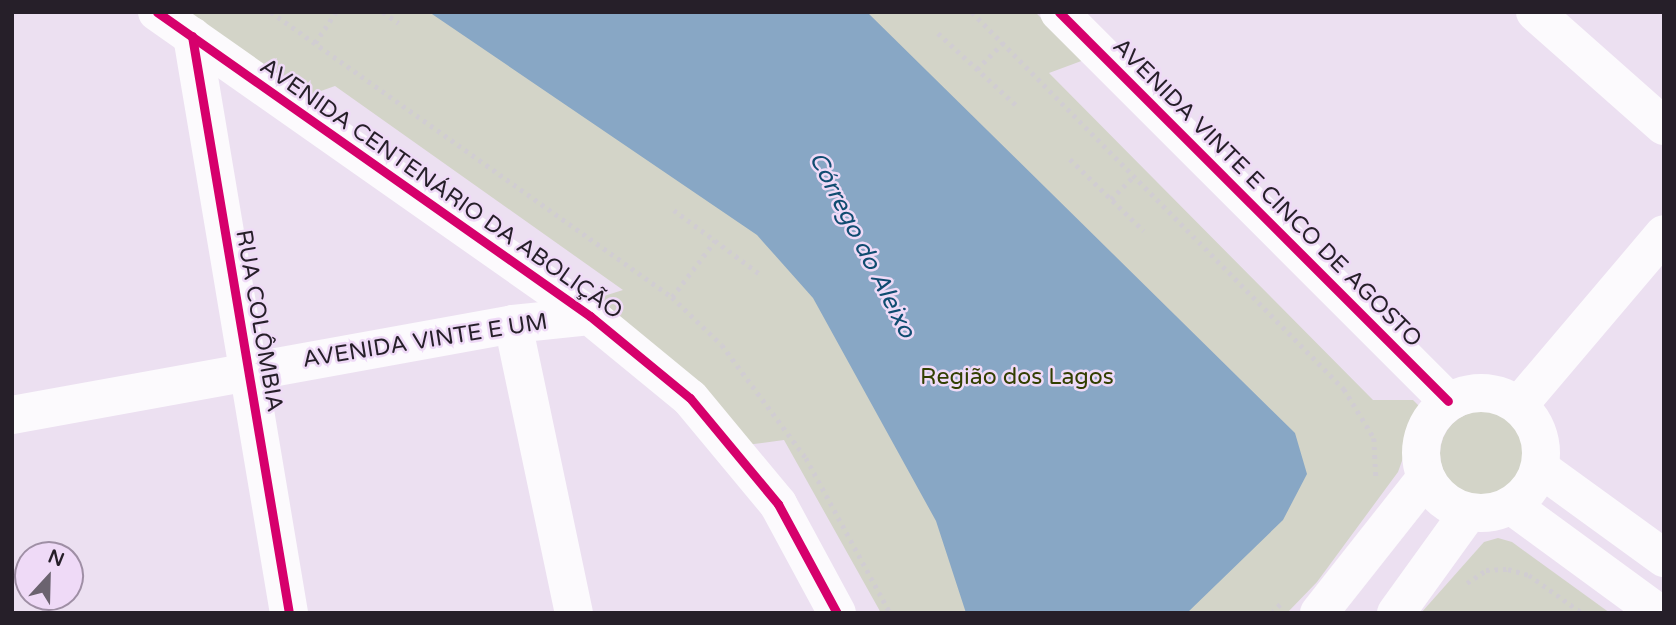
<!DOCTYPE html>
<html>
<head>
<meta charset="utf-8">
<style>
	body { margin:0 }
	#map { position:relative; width:1676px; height:625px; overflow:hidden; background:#ece0f1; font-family:"Varela Round",sans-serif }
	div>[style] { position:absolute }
	.green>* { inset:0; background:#d3d4c8 }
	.round { border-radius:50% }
	.water>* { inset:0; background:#88a7c5 }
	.path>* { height:4.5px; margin-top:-2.25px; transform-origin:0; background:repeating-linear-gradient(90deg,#d1cdd2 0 3.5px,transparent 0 8.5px) }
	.street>* { height:38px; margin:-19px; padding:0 19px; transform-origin:19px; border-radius:19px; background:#fcfafd }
	.secondary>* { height:38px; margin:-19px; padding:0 19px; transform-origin:19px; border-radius:19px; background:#fcfafd }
	.secondary>.ring { margin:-19px; padding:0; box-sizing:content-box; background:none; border:38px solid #fcfafd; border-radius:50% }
	.cycleway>* { height:9px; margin:-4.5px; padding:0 4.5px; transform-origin:4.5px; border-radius:4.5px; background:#d6006c }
	span { translate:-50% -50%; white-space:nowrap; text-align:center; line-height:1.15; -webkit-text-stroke:5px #efdaf7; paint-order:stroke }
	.street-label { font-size:23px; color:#261f29 }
	.park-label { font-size:23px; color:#323f00 }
	.water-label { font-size:24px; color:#0f4c70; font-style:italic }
	.frame { position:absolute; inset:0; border:14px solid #261f29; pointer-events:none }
	.north { position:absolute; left:14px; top:541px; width:70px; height:70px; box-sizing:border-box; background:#efdaf7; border:2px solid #9f8fa5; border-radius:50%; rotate:22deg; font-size:19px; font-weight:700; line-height:28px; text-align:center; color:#261f29 }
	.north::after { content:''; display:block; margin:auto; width:24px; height:32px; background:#6b636f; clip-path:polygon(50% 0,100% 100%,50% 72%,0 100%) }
</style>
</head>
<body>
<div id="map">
	<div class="green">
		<div style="clip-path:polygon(182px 12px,1035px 12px,1084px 60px,1049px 73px,1373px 400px,1413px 400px,1421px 408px,1398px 472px,1317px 582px,1287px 613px,881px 613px,784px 440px,746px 445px,588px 301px,623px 290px,335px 86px,304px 97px)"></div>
		<div class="round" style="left:1440px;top:411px;width:86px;height:86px"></div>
		<div style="clip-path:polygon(1498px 538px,1512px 542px,1610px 613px,1421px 613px,1484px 542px)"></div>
	</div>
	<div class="water">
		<div style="clip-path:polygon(429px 12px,867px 12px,1295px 433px,1307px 474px,1283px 520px,1187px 613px,966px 613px,936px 521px,813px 298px,757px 235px)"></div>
	</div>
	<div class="path">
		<div style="left:271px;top:12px;width:492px;rotate:35.4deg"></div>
		<div style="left:672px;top:297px;width:69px;rotate:43.8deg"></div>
		<div style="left:722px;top:345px;width:141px;rotate:53.4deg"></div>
		<div style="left:806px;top:458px;width:176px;rotate:61.5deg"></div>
		<div style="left:383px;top:12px;width:19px;rotate:35deg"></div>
		<div style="left:972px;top:12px;width:530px;rotate:45.38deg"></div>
		<div style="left:1344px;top:389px;width:57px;rotate:58.5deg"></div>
		<div style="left:1374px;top:438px;width:39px;rotate:87deg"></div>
		<div style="left:938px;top:33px;width:108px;rotate:42.7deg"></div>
		<div style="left:315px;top:43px;width:37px;rotate:-56deg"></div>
		<div style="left:977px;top:69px;width:37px;rotate:-45deg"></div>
		<div style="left:1070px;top:159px;width:103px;rotate:44.2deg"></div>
		<div style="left:1111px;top:199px;width:33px;rotate:-45deg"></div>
		<div style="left:674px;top:210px;width:107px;rotate:36.7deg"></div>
		<div style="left:672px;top:297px;width:71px;rotate:-52.5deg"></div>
		<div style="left:1467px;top:583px;width:23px;rotate:-34deg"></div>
		<div style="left:1486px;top:570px;width:22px;rotate:-3deg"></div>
		<div style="left:1508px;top:569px;width:22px;rotate:16deg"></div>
		<div style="left:1529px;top:575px;width:65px;rotate:35.6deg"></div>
		<div style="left:1272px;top:613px;width:13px;rotate:-48deg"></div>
	</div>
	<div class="street">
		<div style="left:1535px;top:12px;width:172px;rotate:41.5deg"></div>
		<div style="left:192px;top:36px;width:585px;rotate:80.46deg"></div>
		<div style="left:513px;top:324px;width:295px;rotate:78.1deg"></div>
		<div style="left:1519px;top:405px;width:224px;rotate:-49.7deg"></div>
		<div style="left:12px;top:415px;width:509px;rotate:-10.29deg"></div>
		<div style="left:513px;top:324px;width:77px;rotate:-5.9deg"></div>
	</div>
	<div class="secondary">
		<div style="left:157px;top:12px;width:529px;rotate:35.07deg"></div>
		<div style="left:590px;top:316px;width:129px;rotate:39.4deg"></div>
		<div style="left:690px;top:398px;width:138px;rotate:50.3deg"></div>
		<div style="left:778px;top:504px;width:124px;rotate:61.6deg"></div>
		<div style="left:1059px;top:12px;width:550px;rotate:45deg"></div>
		<div class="ring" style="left:1421px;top:393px;width:82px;height:82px"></div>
		<div style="left:1540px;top:468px;width:153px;rotate:36deg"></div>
		<div style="left:1512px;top:506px;width:181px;rotate:36.2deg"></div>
		<div style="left:1319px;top:613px;width:171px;rotate:-51.7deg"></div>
		<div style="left:1396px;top:613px;width:123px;rotate:-54.2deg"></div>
	</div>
	<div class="cycleway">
		<div style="left:157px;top:12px;width:529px;rotate:35.07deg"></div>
		<div style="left:590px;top:316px;width:129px;rotate:39.4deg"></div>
		<div style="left:690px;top:398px;width:138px;rotate:50.3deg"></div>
		<div style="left:778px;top:504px;width:124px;rotate:61.6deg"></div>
		<div style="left:1059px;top:12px;width:550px;rotate:45deg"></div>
		<div style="left:192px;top:36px;width:585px;rotate:80.46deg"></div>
	</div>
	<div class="street-label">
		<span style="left:441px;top:189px;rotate:35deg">AVENIDA CENTENÁRIO DA ABOLIÇÃO</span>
		<span style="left:1267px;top:193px;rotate:45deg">AVENIDA VINTE E CINCO DE AGOSTO</span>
		<span style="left:259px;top:321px;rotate:80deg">RUA COLÔMBIA</span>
		<span style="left:425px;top:341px;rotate:-9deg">AVENIDA VINTE E UM</span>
	</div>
	<div class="park-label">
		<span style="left:1017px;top:377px">Região dos Lagos</span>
	</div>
	<div class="water-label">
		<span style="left:862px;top:245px;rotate:63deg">Córrego do Aleixo</span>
	</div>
	<div class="frame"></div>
	<div class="north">N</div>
</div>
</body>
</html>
